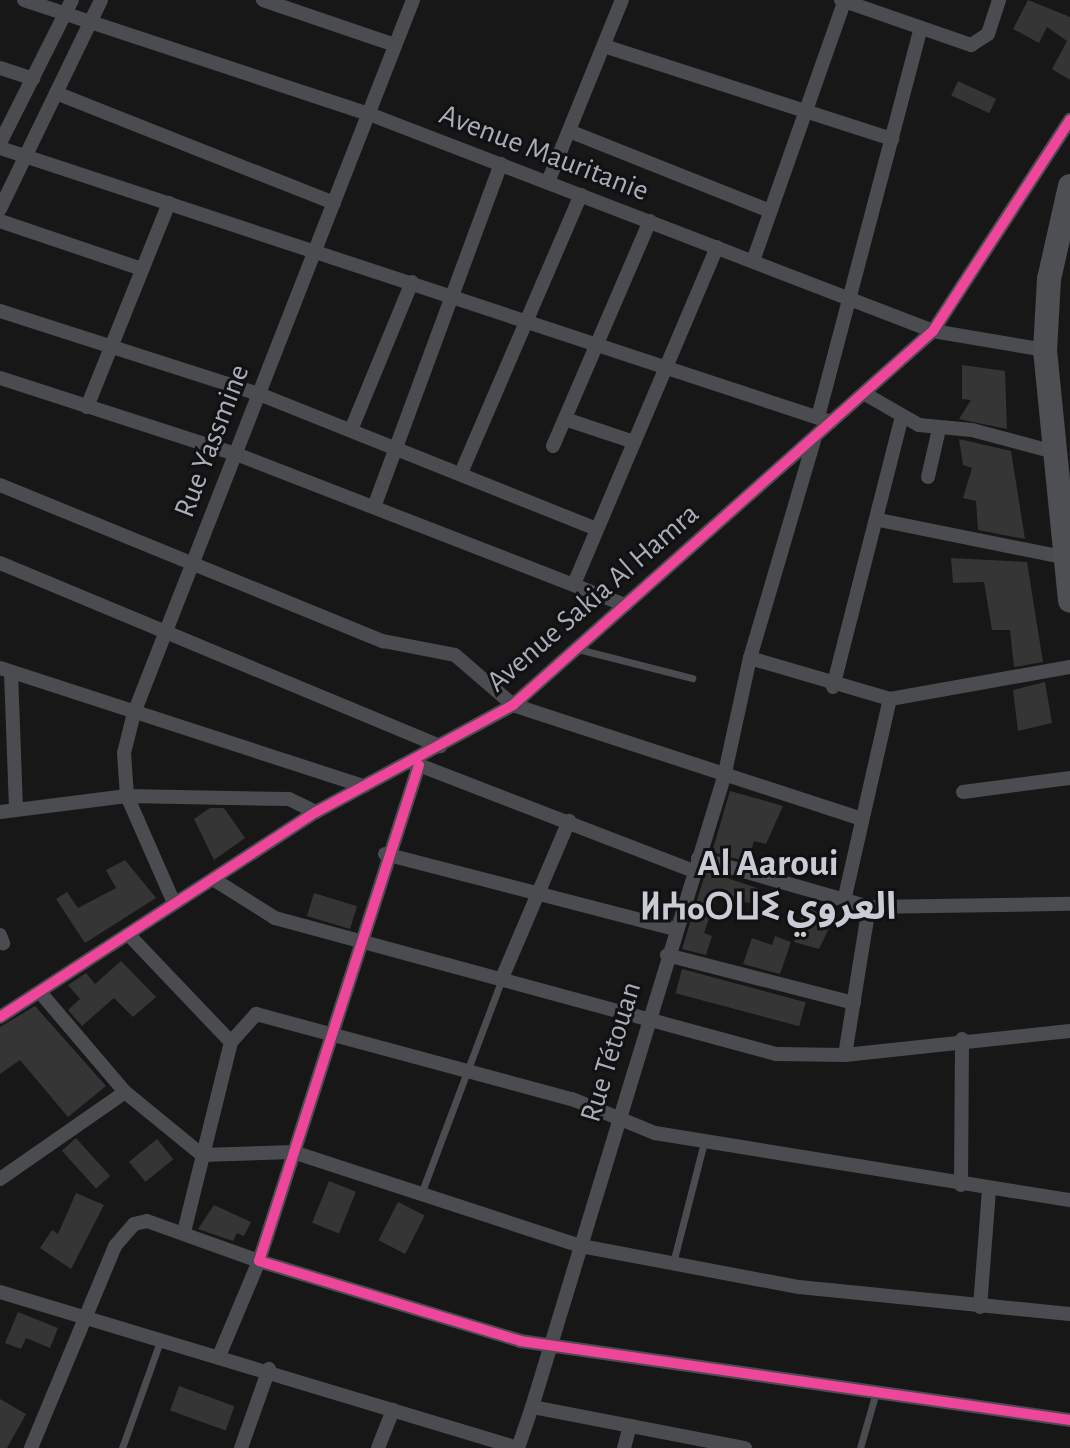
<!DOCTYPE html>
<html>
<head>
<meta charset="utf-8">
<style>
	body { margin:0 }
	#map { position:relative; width:1070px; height:1448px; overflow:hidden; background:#171717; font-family:"Alegreya Sans","Noto Sans Arabic","Noto Sans Tifinagh",sans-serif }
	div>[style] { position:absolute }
	.building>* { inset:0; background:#353536; transform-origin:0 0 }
	.lane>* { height:7px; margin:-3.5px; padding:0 3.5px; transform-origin:3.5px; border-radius:3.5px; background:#4b4c50 }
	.street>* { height:14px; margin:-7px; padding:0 7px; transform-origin:7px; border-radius:7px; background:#4b4c50 }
	.primary>* { height:24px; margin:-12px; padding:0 12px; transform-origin:12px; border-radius:12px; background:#4d4f52 }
	.cycleway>* { height:10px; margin:-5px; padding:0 5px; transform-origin:5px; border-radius:5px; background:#ed469a }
	span { translate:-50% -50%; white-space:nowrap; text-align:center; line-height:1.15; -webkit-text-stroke:6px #111113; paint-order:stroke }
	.street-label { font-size:30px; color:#a8adb8 }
	.district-label { font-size:38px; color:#c9ccd4; font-weight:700 }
</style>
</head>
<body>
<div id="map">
	<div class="building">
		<div style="clip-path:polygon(1028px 0,1070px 17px,1070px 80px,1052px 69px,1067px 41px,1047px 27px,1039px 43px,1013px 29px)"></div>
		<div style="left:958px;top:81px;width:42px;height:16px;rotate:25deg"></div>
		<div style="clip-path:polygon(962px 365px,1005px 371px,1007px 429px,959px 419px,971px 400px,962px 399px)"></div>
		<div style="clip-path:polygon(959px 439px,1011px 451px,1025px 539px,978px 530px,976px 501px,963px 498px,972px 468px,963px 465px)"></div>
		<div style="clip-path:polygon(951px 558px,1027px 562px,1043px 662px,1014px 667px,1010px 630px,992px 630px,984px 582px,953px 583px)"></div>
		<div style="clip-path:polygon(1045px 682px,1052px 723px,1018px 731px,1013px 690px)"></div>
		<div style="clip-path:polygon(730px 791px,783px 806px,766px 844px,754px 841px,748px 862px,712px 852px)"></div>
		<div style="clip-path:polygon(210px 808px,224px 808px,245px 838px,214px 860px,194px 819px)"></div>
		<div style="clip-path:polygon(125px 860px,156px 898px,85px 943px,56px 899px,67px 892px,78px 908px,116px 888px,106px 870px)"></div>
		<div style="clip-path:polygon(706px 871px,760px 889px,755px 904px,717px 896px,704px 933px,712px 936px,706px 955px,682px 949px)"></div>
		<div style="left:314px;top:893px;width:45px;height:24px;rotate:17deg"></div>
		<div style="clip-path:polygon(805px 906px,835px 916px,819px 949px,794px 942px)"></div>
		<div style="clip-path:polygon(775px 936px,791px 942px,780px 974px,743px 964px,752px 938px,772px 945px)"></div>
		<div style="clip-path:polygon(121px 961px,156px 997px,133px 1017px,114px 998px,82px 1026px,68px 1010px,80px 999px,68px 985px,86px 973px,95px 984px)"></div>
		<div style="left:682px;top:969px;width:128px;height:25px;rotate:15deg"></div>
		<div style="clip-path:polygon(35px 1006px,106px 1086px,68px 1117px,20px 1060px,0 1074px,0 1027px)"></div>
		<div style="left:76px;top:1138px;width:51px;height:19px;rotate:48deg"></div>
		<div style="left:157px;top:1139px;width:26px;height:36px;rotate:51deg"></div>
		<div style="left:329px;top:1181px;width:29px;height:45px;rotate:22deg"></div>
		<div style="clip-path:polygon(76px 1193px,104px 1205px,71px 1269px,40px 1248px,52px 1230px,58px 1234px)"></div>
		<div style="left:398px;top:1202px;width:30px;height:43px;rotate:27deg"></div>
		<div style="clip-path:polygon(214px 1205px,251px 1222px,244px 1236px,237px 1233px,233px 1241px,198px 1229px)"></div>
		<div style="clip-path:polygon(18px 1312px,58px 1328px,50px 1348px,26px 1338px,21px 1349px,5px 1343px)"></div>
		<div style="left:179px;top:1386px;width:59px;height:26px;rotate:20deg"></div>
		<div style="clip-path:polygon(0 1399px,26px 1414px,7px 1448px,0 1448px)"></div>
	</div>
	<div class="lane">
		<div style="left:578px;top:649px;width:118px;rotate:14.3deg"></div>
		<div style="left:421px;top:1194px;width:230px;rotate:-69.4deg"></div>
		<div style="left:673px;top:1263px;width:125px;rotate:-75.6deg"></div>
		<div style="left:122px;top:1448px;width:114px;rotate:-70.4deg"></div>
		<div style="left:860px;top:1448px;width:58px;rotate:-74.1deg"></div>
	</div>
	<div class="street">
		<div style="left:24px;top:0;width:363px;rotate:18.3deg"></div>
		<div style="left:369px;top:114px;width:604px;rotate:21.04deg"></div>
		<div style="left:933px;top:331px;width:114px;rotate:9.6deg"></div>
		<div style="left:263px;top:0;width:139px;rotate:18.8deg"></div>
		<div style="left:841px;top:0;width:138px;rotate:19.1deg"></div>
		<div style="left:971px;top:45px;width:20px;rotate:-33deg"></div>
		<div style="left:988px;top:34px;width:36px;rotate:-72deg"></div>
		<div style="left:604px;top:46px;width:303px;rotate:17.9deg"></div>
		<div style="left:0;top:68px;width:35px;rotate:18deg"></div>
		<div style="left:56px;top:93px;width:299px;rotate:21.6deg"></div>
		<div style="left:569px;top:131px;width:216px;rotate:21.7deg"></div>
		<div style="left:0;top:143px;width:160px;rotate:-63.3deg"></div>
		<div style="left:0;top:148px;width:875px;rotate:18.25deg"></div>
		<div style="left:548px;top:182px;width:196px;rotate:-67.9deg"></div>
		<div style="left:0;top:209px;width:232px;rotate:-64.2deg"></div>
		<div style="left:0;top:221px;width:150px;rotate:18.7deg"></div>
		<div style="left:753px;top:261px;width:277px;rotate:-70.6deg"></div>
		<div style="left:0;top:311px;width:272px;rotate:17.8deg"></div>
		<div style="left:259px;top:394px;width:363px;rotate:21.8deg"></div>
		<div style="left:0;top:378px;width:248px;rotate:17.9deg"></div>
		<div style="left:236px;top:454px;width:418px;rotate:21.2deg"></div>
		<div style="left:865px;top:394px;width:62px;rotate:29.9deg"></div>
		<div style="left:919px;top:425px;width:53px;rotate:5.4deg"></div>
		<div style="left:972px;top:430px;width:85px;rotate:15deg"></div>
		<div style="left:87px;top:407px;width:220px;rotate:-68.1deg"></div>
		<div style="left:818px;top:417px;width:402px;rotate:-75.2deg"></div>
		<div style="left:565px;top:419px;width:73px;rotate:18.4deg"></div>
		<div style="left:351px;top:430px;width:160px;rotate:-67.6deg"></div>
		<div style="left:553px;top:446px;width:245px;rotate:-66.7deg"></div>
		<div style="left:461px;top:473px;width:303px;rotate:-66.7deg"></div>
		<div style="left:928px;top:477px;width:49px;rotate:-77.1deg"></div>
		<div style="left:0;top:485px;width:414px;rotate:22.2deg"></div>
		<div style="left:383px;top:641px;width:73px;rotate:11deg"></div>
		<div style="left:455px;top:655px;width:77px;rotate:40.8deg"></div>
		<div style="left:513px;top:705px;width:367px;rotate:18.1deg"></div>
		<div style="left:374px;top:507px;width:366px;rotate:-69.7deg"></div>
		<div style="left:879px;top:520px;width:188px;rotate:11.4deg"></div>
		<div style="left:0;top:563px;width:477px;rotate:22.6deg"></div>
		<div style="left:574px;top:584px;width:366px;rotate:-67deg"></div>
		<div style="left:750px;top:658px;width:146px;rotate:16.3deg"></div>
		<div style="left:890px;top:699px;width:183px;rotate:-10.1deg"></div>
		<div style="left:0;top:668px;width:383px;rotate:18deg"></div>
		<div style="left:11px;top:672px;width:137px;rotate:87.9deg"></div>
		<div style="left:833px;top:687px;width:279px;rotate:-75.7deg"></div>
		<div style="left:411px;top:762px;width:303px;rotate:21.1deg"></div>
		<div style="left:419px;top:765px;width:521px;rotate:107.88deg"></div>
		<div style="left:259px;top:1261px;width:273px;rotate:17deg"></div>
		<div style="left:520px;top:1341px;width:556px;rotate:8.17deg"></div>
		<div style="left:963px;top:792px;width:108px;rotate:-7.5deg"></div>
		<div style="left:0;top:812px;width:128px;rotate:-7.2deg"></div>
		<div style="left:127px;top:796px;width:162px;rotate:1.1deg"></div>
		<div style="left:289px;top:799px;width:30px;rotate:26deg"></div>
		<div style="left:385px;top:854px;width:300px;rotate:14.5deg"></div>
		<div style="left:698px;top:858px;width:178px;rotate:16deg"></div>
		<div style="left:869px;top:907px;width:201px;rotate:-0.9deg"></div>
		<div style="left:213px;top:879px;width:73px;rotate:32.2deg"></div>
		<div style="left:275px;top:918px;width:519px;rotate:15.19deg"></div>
		<div style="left:776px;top:1054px;width:69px;rotate:0.8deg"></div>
		<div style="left:845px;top:1055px;width:226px;rotate:-6.1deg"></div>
		<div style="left:844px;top:901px;width:207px;rotate:-77.2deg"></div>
		<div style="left:174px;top:903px;width:117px;rotate:-113.7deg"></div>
		<div style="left:127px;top:796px;width:43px;rotate:-94deg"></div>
		<div style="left:124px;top:753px;width:41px;rotate:-76deg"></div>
		<div style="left:134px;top:713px;width:766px;rotate:-68.63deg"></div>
		<div style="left:128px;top:934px;width:149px;rotate:46.4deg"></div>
		<div style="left:0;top:935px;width:9px;rotate:69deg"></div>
		<div style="left:667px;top:955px;width:193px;rotate:14.4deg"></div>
		<div style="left:502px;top:978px;width:171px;rotate:-66.9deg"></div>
		<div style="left:0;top:1017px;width:377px;rotate:-33deg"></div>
		<div style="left:316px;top:812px;width:224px;rotate:-28.5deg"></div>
		<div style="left:513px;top:705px;width:562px;rotate:-41.68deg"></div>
		<div style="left:933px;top:331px;width:252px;rotate:-57deg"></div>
		<div style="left:845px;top:1055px;width:150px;rotate:-80.8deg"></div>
		<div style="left:125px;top:1092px;width:99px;rotate:39.3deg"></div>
		<div style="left:202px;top:1155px;width:91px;rotate:-1.9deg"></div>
		<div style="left:293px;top:1152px;width:303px;rotate:18.1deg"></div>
		<div style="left:581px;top:1246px;width:222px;rotate:10.7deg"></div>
		<div style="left:799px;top:1287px;width:272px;rotate:5.7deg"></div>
		<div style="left:0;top:1179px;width:152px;rotate:-34.8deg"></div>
		<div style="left:125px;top:1092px;width:131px;rotate:-130.4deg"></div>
		<div style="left:961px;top:1185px;width:146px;rotate:-89.6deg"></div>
		<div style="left:184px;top:1232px;width:196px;rotate:-76.1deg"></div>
		<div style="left:231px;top:1042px;width:38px;rotate:-48deg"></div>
		<div style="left:256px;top:1014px;width:327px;rotate:15.1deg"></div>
		<div style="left:572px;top:1099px;width:90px;rotate:22.3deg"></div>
		<div style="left:655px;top:1133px;width:420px;rotate:9.2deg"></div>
		<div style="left:0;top:1292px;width:541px;rotate:16.76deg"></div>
		<div style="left:518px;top:1448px;width:43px;rotate:-71.1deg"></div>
		<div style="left:980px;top:1307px;width:117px;rotate:-85.6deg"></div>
		<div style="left:31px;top:1448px;width:219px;rotate:-67.4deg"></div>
		<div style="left:115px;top:1246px;width:29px;rotate:-49deg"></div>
		<div style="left:134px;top:1224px;width:13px;rotate:-13deg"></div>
		<div style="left:147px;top:1221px;width:119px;rotate:19.7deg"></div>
		<div style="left:259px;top:1261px;width:101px;rotate:112.8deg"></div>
		<div style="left:241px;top:1448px;width:84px;rotate:-70.5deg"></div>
		<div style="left:378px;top:1448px;width:41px;rotate:-68.5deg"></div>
		<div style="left:624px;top:1448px;width:23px;rotate:-75deg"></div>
		<div style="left:745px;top:1448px;width:217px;rotate:-169.1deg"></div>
		<div style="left:532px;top:1407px;width:659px;rotate:-73.05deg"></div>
		<div style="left:724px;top:777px;width:122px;rotate:-77.7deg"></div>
		<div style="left:750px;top:658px;width:230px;rotate:-73.6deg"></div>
	</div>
	<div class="primary">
		<div style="left:1070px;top:186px;width:95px;rotate:102.7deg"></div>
		<div style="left:1049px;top:279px;width:71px;rotate:93.2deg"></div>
		<div style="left:1045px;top:350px;width:252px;rotate:84.3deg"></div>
	</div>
	<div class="cycleway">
		<div style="left:419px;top:765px;width:521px;rotate:107.88deg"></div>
		<div style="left:259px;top:1261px;width:273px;rotate:17deg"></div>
		<div style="left:520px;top:1341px;width:556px;rotate:8.17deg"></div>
		<div style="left:0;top:1017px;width:377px;rotate:-33deg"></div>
		<div style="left:316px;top:812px;width:224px;rotate:-28.5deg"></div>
		<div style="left:513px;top:705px;width:562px;rotate:-41.68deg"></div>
		<div style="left:933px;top:331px;width:252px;rotate:-57deg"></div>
	</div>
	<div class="street-label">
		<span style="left:544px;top:153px;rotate:21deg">Avenue Mauritanie</span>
		<span style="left:212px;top:441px;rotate:-69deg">Rue Yassmine</span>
		<span style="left:593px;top:598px;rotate:-41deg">Avenue Sakia Al Hamra</span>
		<span style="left:611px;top:1052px;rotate:-73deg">Rue Tétouan</span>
	</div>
	<div class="district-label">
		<span style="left:768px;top:887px">Al Aaroui<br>ⵍⵄⴰⵔⵡⵉ العروي</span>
	</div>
</div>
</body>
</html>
